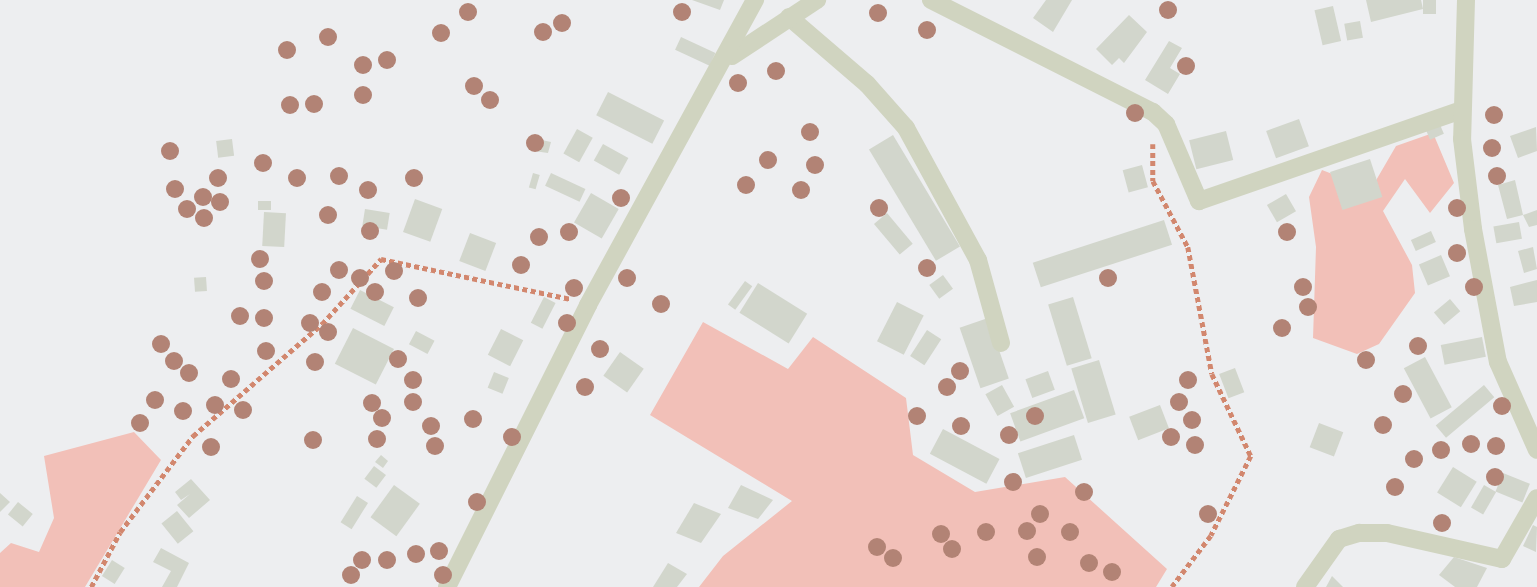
<!DOCTYPE html>
<html>
<head>
<meta charset="utf-8">
<style>
	body { margin:0 }
	#map { position:relative; width:1537px; height:587px; overflow:hidden; background:#edeef0; font-family:"Fira Sans",sans-serif }
	div>[style] { position:absolute }
	.green>* { inset:0; background:#f2c0b8 }
	.building>* { inset:0; background:#d2d6cc; transform-origin:0 0 }
	.path>* { height:4.5px; margin-top:-2.25px; transform-origin:0; background:repeating-linear-gradient(90deg,#d2876e 0 5px,transparent 0 8.5px) }
	.minor>* { height:18px; margin:-9px; padding:0 9px; transform-origin:9px; border-radius:9px; background:#d0d4c0 }
	.trees>* { width:18px; height:18px; margin:-9px; border-radius:50%; background:#b28375 }
	span { translate:-50% -50%; white-space:nowrap; text-align:center; line-height:1.15; -webkit-text-stroke:6px #fff; paint-order:stroke }
</style>
</head>
<body>
<div id="map">
	<div class="green">
		<div style="clip-path:polygon(1433px 133px,1454px 183px,1430px 213px,1405px 179px,1383px 211px,1412px 265px,1415px 293px,1379px 344px,1357px 354px,1313px 338px,1316px 247px,1309px 197px,1322px 170px,1371px 189px,1396px 146px)"></div>
		<div style="clip-path:polygon(703px 322px,788px 369px,813px 337px,906px 398px,913px 455px,975px 492px,1065px 477px,1167px 569px,1156px 587px,699px 587px,723px 556px,792px 501px,650px 415px)"></div>
		<div style="clip-path:polygon(134px 432px,161px 460px,85px 587px,0 587px,0 553px,11px 543px,39px 552px,54px 518px,44px 456px)"></div>
	</div>
	<div class="building">
		<div style="clip-path:polygon(692px 0,724px 0,720px 10px)"></div>
		<div style="clip-path:polygon(1046px 0,1072px 0,1053px 32px,1033px 18px)"></div>
		<div style="clip-path:polygon(1366px 0,1421px 0,1423px 9px,1371px 22px)"></div>
		<div style="left:1423px;top:0;width:13px;height:14px"></div>
		<div style="left:1333px;top:6px;width:36px;height:19px;rotate:77deg"></div>
		<div style="clip-path:polygon(1129px 15px,1147px 32px,1124px 63px,1119px 58px,1112px 65px,1096px 49px)"></div>
		<div style="left:1360px;top:21px;width:17px;height:16px;rotate:80deg"></div>
		<div style="left:681px;top:37px;width:38px;height:14px;rotate:25deg"></div>
		<div style="clip-path:polygon(1169px 41px,1182px 48px,1170px 68px,1180px 74px,1168px 94px,1145px 80px)"></div>
		<div style="left:608px;top:92px;width:63px;height:26px;rotate:27deg"></div>
		<div style="left:1299px;top:119px;width:29px;height:35px;rotate:70deg"></div>
		<div style="left:1438px;top:120px;width:15px;height:15px;rotate:67deg"></div>
		<div style="clip-path:polygon(1536px 127px,1537px 151px,1518px 158px,1510px 136px)"></div>
		<div style="left:577px;top:129px;width:18px;height:28px;rotate:29deg"></div>
		<div style="left:1226px;top:131px;width:30px;height:38px;rotate:76deg"></div>
		<div style="left:893px;top:135px;width:130px;height:28px;rotate:59deg"></div>
		<div style="left:232px;top:139px;width:17px;height:16px;rotate:83deg"></div>
		<div style="clip-path:polygon(537px 139px,551px 142px,548px 153px,534px 151px)"></div>
		<div style="left:603px;top:144px;width:29px;height:19px;rotate:29deg"></div>
		<div style="left:1370px;top:159px;width:40px;height:42px;rotate:72deg"></div>
		<div style="left:1142px;top:165px;width:23px;height:20px;rotate:75deg"></div>
		<div style="left:533px;top:173px;width:7px;height:15px;rotate:16deg"></div>
		<div style="left:551px;top:173px;width:38px;height:14px;rotate:25deg"></div>
		<div style="clip-path:polygon(1515px 180px,1523px 215px,1537px 210px,1537px 225px,1529px 227px,1523px 215px,1507px 219px,1498px 185px)"></div>
		<div style="left:591px;top:193px;width:32px;height:34px;rotate:30deg"></div>
		<div style="left:1286px;top:194px;width:20px;height:22px;rotate:60deg"></div>
		<div style="left:415px;top:199px;width:29px;height:35px;rotate:20deg"></div>
		<div style="left:258px;top:201px;width:13px;height:9px"></div>
		<div style="left:365px;top:209px;width:25px;height:17px;rotate:9deg"></div>
		<div style="left:264px;top:212px;width:22px;height:34px;rotate:3deg"></div>
		<div style="left:887px;top:213px;width:40px;height:17px;rotate:50deg"></div>
		<div style="left:1164px;top:220px;width:26px;height:138px;rotate:72deg"></div>
		<div style="left:1519px;top:222px;width:17px;height:26px;rotate:80deg"></div>
		<div style="left:1431px;top:231px;width:12px;height:22px;rotate:66deg"></div>
		<div style="left:470px;top:233px;width:28px;height:30px;rotate:21deg"></div>
		<div style="clip-path:polygon(1533px 247px,1537px 269px,1524px 273px,1518px 251px)"></div>
		<div style="left:1441px;top:255px;width:23px;height:24px;rotate:67deg"></div>
		<div style="left:943px;top:275px;width:17px;height:17px;rotate:54deg"></div>
		<div style="left:206px;top:277px;width:14px;height:12px;rotate:86deg"></div>
		<div style="clip-path:polygon(1537px 280px,1537px 302px,1514px 306px,1510px 287px)"></div>
		<div style="left:745px;top:281px;width:9px;height:29px;rotate:36deg"></div>
		<div style="left:758px;top:283px;width:58px;height:35px;rotate:32deg"></div>
		<div style="left:360px;top:290px;width:38px;height:21px;rotate:27deg"></div>
		<div style="left:544px;top:297px;width:13px;height:29px;rotate:27deg"></div>
		<div style="left:1073px;top:297px;width:64px;height:26px;rotate:73deg"></div>
		<div style="left:1450px;top:299px;width:16px;height:21px;rotate:50deg"></div>
		<div style="left:897px;top:302px;width:30px;height:44px;rotate:27deg"></div>
		<div style="left:988px;top:318px;width:64px;height:30px;rotate:71deg"></div>
		<div style="left:353px;top:328px;width:46px;height:40px;rotate:27deg"></div>
		<div style="left:501px;top:329px;width:25px;height:29px;rotate:27deg"></div>
		<div style="left:927px;top:330px;width:17px;height:31px;rotate:33deg"></div>
		<div style="left:416px;top:331px;width:21px;height:15px;rotate:28deg"></div>
		<div style="left:1482px;top:337px;width:20px;height:42px;rotate:79deg"></div>
		<div style="left:620px;top:352px;width:29px;height:29px;rotate:35deg"></div>
		<div style="left:1425px;top:357px;width:57px;height:24px;rotate:62deg"></div>
		<div style="left:1099px;top:360px;width:57px;height:29px;rotate:73deg"></div>
		<div style="left:1235px;top:368px;width:26px;height:17px;rotate:69deg"></div>
		<div style="left:1048px;top:371px;width:20px;height:24px;rotate:70deg"></div>
		<div style="left:494px;top:372px;width:16px;height:17px;rotate:22deg"></div>
		<div style="left:1002px;top:385px;width:25px;height:19px;rotate:61deg"></div>
		<div style="left:1484px;top:385px;width:16px;height:63px;rotate:50deg"></div>
		<div style="left:1074px;top:390px;width:30px;height:68px;rotate:70deg"></div>
		<div style="left:1160px;top:405px;width:25px;height:33px;rotate:69deg"></div>
		<div style="left:1319px;top:423px;width:26px;height:26px;rotate:21deg"></div>
		<div style="left:943px;top:429px;width:64px;height:28px;rotate:28deg"></div>
		<div style="left:1074px;top:435px;width:26px;height:59px;rotate:72deg"></div>
		<div style="clip-path:polygon(381px 455px,388px 461px,383px 468px,375px 462px)"></div>
		<div style="left:374px;top:466px;width:15px;height:16px;rotate:37deg"></div>
		<div style="left:1453px;top:467px;width:28px;height:30px;rotate:32deg"></div>
		<div style="left:1503px;top:473px;width:29px;height:20px;rotate:22deg"></div>
		<div style="clip-path:polygon(191px 479px,210px 500px,189px 518px,177px 505px,190px 494px,181px 500px,175px 492px)"></div>
		<div style="left:394px;top:485px;width:32px;height:40px;rotate:36deg"></div>
		<div style="clip-path:polygon(741px 485px,773px 500px,758px 519px,728px 508px)"></div>
		<div style="left:1484px;top:485px;width:14px;height:26px;rotate:30deg"></div>
		<div style="clip-path:polygon(0 493px,10px 502px,0 512px)"></div>
		<div style="left:357px;top:496px;width:13px;height:31px;rotate:32deg"></div>
		<div style="left:18px;top:502px;width:19px;height:16px;rotate:39deg"></div>
		<div style="clip-path:polygon(694px 503px,721px 514px,701px 543px,676px 533px)"></div>
		<div style="left:177px;top:511px;width:26px;height:20px;rotate:51deg"></div>
		<div style="clip-path:polygon(1533px 525px,1537px 527px,1536px 552px,1523px 546px)"></div>
		<div style="clip-path:polygon(161px 548px,189px 563px,177px 587px,162px 587px,171px 571px,153px 562px)"></div>
		<div style="clip-path:polygon(1454px 557px,1487px 568px,1477px 587px,1455px 587px,1439px 575px)"></div>
		<div style="left:112px;top:560px;width:15px;height:19px;rotate:32deg"></div>
		<div style="clip-path:polygon(668px 563px,687px 574px,677px 587px,653px 587px)"></div>
		<div style="clip-path:polygon(1332px 576px,1343px 587px,1326px 587px)"></div>
	</div>
	<div class="path">
		<div style="left:1153px;top:144px;width:37px;rotate:90deg"></div>
		<div style="left:1153px;top:181px;width:75px;rotate:62.1deg"></div>
		<div style="left:1188px;top:247px;width:129px;rotate:79.3deg"></div>
		<div style="left:1212px;top:374px;width:91px;rotate:64.6deg"></div>
		<div style="left:1251px;top:456px;width:89px;rotate:116.6deg"></div>
		<div style="left:1211px;top:536px;width:64px;rotate:127.4deg"></div>
		<div style="left:91px;top:587px;width:62px;rotate:-62.2deg"></div>
		<div style="left:120px;top:532px;width:121px;rotate:-52.8deg"></div>
		<div style="left:193px;top:436px;width:171px;rotate:-41deg"></div>
		<div style="left:322px;top:324px;width:88px;rotate:-47.8deg"></div>
		<div style="left:381px;top:259px;width:194px;rotate:11.9deg"></div>
	</div>
	<div class="minor">
		<div style="left:931px;top:0;width:249px;rotate:26.8deg"></div>
		<div style="left:1153px;top:112px;width:18px;rotate:43deg"></div>
		<div style="left:1166px;top:124px;width:84px;rotate:66.8deg"></div>
		<div style="left:1199px;top:201px;width:278px;rotate:-19.1deg"></div>
		<div style="left:1466px;top:0;width:139px;rotate:91.6deg"></div>
		<div style="left:1462px;top:139px;width:91px;rotate:83deg"></div>
		<div style="left:1473px;top:229px;width:135px;rotate:79.4deg"></div>
		<div style="left:1498px;top:362px;width:96px;rotate:66.1deg"></div>
		<div style="left:789px;top:17px;width:103px;rotate:40.7deg"></div>
		<div style="left:867px;top:84px;width:59px;rotate:48.4deg"></div>
		<div style="left:906px;top:128px;width:150px;rotate:61.4deg"></div>
		<div style="left:978px;top:260px;width:86px;rotate:74.5deg"></div>
		<div style="left:732px;top:56px;width:102px;rotate:-33.4deg"></div>
		<div style="left:447px;top:587px;width:315px;rotate:-63.4deg"></div>
		<div style="left:588px;top:305px;width:348px;rotate:-61.3deg"></div>
		<div style="left:1305px;top:587px;width:59px;rotate:-54.7deg"></div>
		<div style="left:1339px;top:539px;width:21px;rotate:-17deg"></div>
		<div style="left:1359px;top:533px;width:28px"></div>
		<div style="left:1387px;top:533px;width:118px;rotate:12.7deg"></div>
		<div style="left:1502px;top:559px;width:70px;rotate:-60.2deg"></div>
	</div>
	<div class="trees">
		<div style="left:1168px;top:10px"></div>
		<div style="left:468px;top:12px"></div>
		<div style="left:682px;top:12px"></div>
		<div style="left:878px;top:13px"></div>
		<div style="left:562px;top:23px"></div>
		<div style="left:927px;top:30px"></div>
		<div style="left:543px;top:32px"></div>
		<div style="left:441px;top:33px"></div>
		<div style="left:328px;top:37px"></div>
		<div style="left:287px;top:50px"></div>
		<div style="left:387px;top:60px"></div>
		<div style="left:363px;top:65px"></div>
		<div style="left:1186px;top:66px"></div>
		<div style="left:776px;top:71px"></div>
		<div style="left:738px;top:83px"></div>
		<div style="left:474px;top:86px"></div>
		<div style="left:363px;top:95px"></div>
		<div style="left:490px;top:100px"></div>
		<div style="left:314px;top:104px"></div>
		<div style="left:290px;top:105px"></div>
		<div style="left:1135px;top:113px"></div>
		<div style="left:1494px;top:115px"></div>
		<div style="left:810px;top:132px"></div>
		<div style="left:535px;top:143px"></div>
		<div style="left:1492px;top:148px"></div>
		<div style="left:170px;top:151px"></div>
		<div style="left:768px;top:160px"></div>
		<div style="left:263px;top:163px"></div>
		<div style="left:815px;top:165px"></div>
		<div style="left:339px;top:176px"></div>
		<div style="left:1497px;top:176px"></div>
		<div style="left:218px;top:178px"></div>
		<div style="left:297px;top:178px"></div>
		<div style="left:414px;top:178px"></div>
		<div style="left:746px;top:185px"></div>
		<div style="left:175px;top:189px"></div>
		<div style="left:368px;top:190px"></div>
		<div style="left:801px;top:190px"></div>
		<div style="left:203px;top:197px"></div>
		<div style="left:621px;top:198px"></div>
		<div style="left:220px;top:202px"></div>
		<div style="left:879px;top:208px"></div>
		<div style="left:1457px;top:208px"></div>
		<div style="left:187px;top:209px"></div>
		<div style="left:328px;top:215px"></div>
		<div style="left:204px;top:218px"></div>
		<div style="left:370px;top:231px"></div>
		<div style="left:569px;top:232px"></div>
		<div style="left:1287px;top:232px"></div>
		<div style="left:539px;top:237px"></div>
		<div style="left:1457px;top:253px"></div>
		<div style="left:260px;top:259px"></div>
		<div style="left:521px;top:265px"></div>
		<div style="left:927px;top:268px"></div>
		<div style="left:339px;top:270px"></div>
		<div style="left:394px;top:271px"></div>
		<div style="left:360px;top:278px"></div>
		<div style="left:627px;top:278px"></div>
		<div style="left:1108px;top:278px"></div>
		<div style="left:264px;top:281px"></div>
		<div style="left:1303px;top:287px"></div>
		<div style="left:1474px;top:287px"></div>
		<div style="left:574px;top:288px"></div>
		<div style="left:322px;top:292px"></div>
		<div style="left:375px;top:292px"></div>
		<div style="left:418px;top:298px"></div>
		<div style="left:661px;top:304px"></div>
		<div style="left:1308px;top:307px"></div>
		<div style="left:240px;top:316px"></div>
		<div style="left:264px;top:318px"></div>
		<div style="left:310px;top:323px"></div>
		<div style="left:567px;top:323px"></div>
		<div style="left:1282px;top:328px"></div>
		<div style="left:328px;top:332px"></div>
		<div style="left:161px;top:344px"></div>
		<div style="left:1418px;top:346px"></div>
		<div style="left:600px;top:349px"></div>
		<div style="left:266px;top:351px"></div>
		<div style="left:398px;top:359px"></div>
		<div style="left:1366px;top:360px"></div>
		<div style="left:174px;top:361px"></div>
		<div style="left:315px;top:362px"></div>
		<div style="left:960px;top:371px"></div>
		<div style="left:189px;top:373px"></div>
		<div style="left:231px;top:379px"></div>
		<div style="left:413px;top:380px"></div>
		<div style="left:1188px;top:380px"></div>
		<div style="left:585px;top:387px"></div>
		<div style="left:947px;top:387px"></div>
		<div style="left:1403px;top:394px"></div>
		<div style="left:155px;top:400px"></div>
		<div style="left:413px;top:402px"></div>
		<div style="left:1179px;top:402px"></div>
		<div style="left:372px;top:403px"></div>
		<div style="left:215px;top:405px"></div>
		<div style="left:1502px;top:406px"></div>
		<div style="left:243px;top:410px"></div>
		<div style="left:183px;top:411px"></div>
		<div style="left:917px;top:416px"></div>
		<div style="left:1035px;top:416px"></div>
		<div style="left:382px;top:418px"></div>
		<div style="left:473px;top:419px"></div>
		<div style="left:1192px;top:420px"></div>
		<div style="left:140px;top:423px"></div>
		<div style="left:1383px;top:425px"></div>
		<div style="left:431px;top:426px"></div>
		<div style="left:961px;top:426px"></div>
		<div style="left:1009px;top:435px"></div>
		<div style="left:512px;top:437px"></div>
		<div style="left:1171px;top:437px"></div>
		<div style="left:377px;top:439px"></div>
		<div style="left:313px;top:440px"></div>
		<div style="left:1471px;top:444px"></div>
		<div style="left:1195px;top:445px"></div>
		<div style="left:435px;top:446px"></div>
		<div style="left:1496px;top:446px"></div>
		<div style="left:211px;top:447px"></div>
		<div style="left:1441px;top:450px"></div>
		<div style="left:1414px;top:459px"></div>
		<div style="left:1495px;top:477px"></div>
		<div style="left:1013px;top:482px"></div>
		<div style="left:1395px;top:487px"></div>
		<div style="left:1084px;top:492px"></div>
		<div style="left:477px;top:502px"></div>
		<div style="left:1040px;top:514px"></div>
		<div style="left:1208px;top:514px"></div>
		<div style="left:1442px;top:523px"></div>
		<div style="left:1027px;top:531px"></div>
		<div style="left:986px;top:532px"></div>
		<div style="left:1070px;top:532px"></div>
		<div style="left:941px;top:534px"></div>
		<div style="left:877px;top:547px"></div>
		<div style="left:952px;top:549px"></div>
		<div style="left:439px;top:551px"></div>
		<div style="left:416px;top:554px"></div>
		<div style="left:1037px;top:557px"></div>
		<div style="left:893px;top:558px"></div>
		<div style="left:362px;top:560px"></div>
		<div style="left:387px;top:560px"></div>
		<div style="left:1089px;top:563px"></div>
		<div style="left:1112px;top:572px"></div>
		<div style="left:351px;top:575px"></div>
		<div style="left:443px;top:575px"></div>
	</div>
</div>
</body>
</html>
